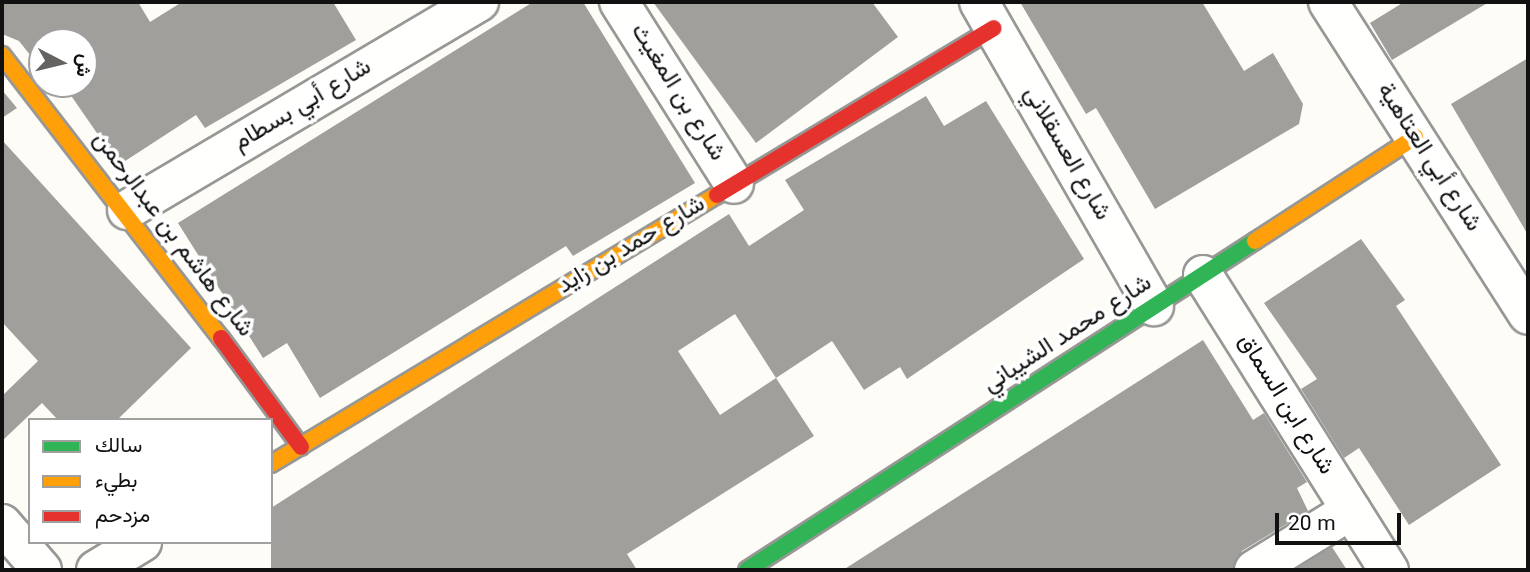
<!DOCTYPE html>
<html>
<head>
<meta charset="utf-8">
<style>
	body { margin:0 }
	#map { position:relative; width:1530px; height:572px; overflow:hidden; background:#fdfcf7; font-family:Georgia,Vazirmatn,serif }
	div>[style] { position:absolute }
	.building>* { inset:0; background:#a19f9c }
	.roads { filter:drop-shadow(2px 0 #979795) drop-shadow(-2px 0 #979795) drop-shadow(0 2px #979795) drop-shadow(0 -2px #979795) }
	.street>* { height:38px; margin:-19px; padding:0 19px; transform-origin:19px; border-radius:19px; background:#fffffe }
	.fast>* { height:16px; margin:-8px; padding:0 8px; transform-origin:8px; border-radius:8px; background:#30b455 }
	.slow>* { height:16px; margin:-8px; padding:0 8px; transform-origin:8px; border-radius:8px; background:#ff9f0a }
	.jam>* { height:16px; margin:-8px; padding:0 8px; transform-origin:8px; border-radius:8px; background:#e5322d }
	span { translate:-50% -50%; white-space:nowrap; text-align:center; line-height:1.15; -webkit-text-stroke:7px #fff; paint-order:stroke }
	.street-label { font-size:24px; color:#111 }
	.frame { position:absolute; inset:0; border:4px solid #111; pointer-events:none }
	.legend { position:absolute; left:28px; top:418px; width:245px; height:126px; box-sizing:border-box; background:#fff; border:2px solid #a0a0a0; margin:0; padding:9px 12px; list-style:none; font-size:21px; color:#111 }
	.legend li { display:flex; align-items:center; gap:14px; height:35px }
	.legend b { width:35px; border:2px solid #a0a0a0 }
	.north { position:absolute; left:28px; top:28px; width:70px; height:70px; box-sizing:border-box; background:#fff; border:2px solid #a0a0a0; border-radius:50%; rotate:97deg; font-size:19px; font-weight:700; line-height:28px; text-align:center; color:#111 }
	.north::after { content:''; display:block; margin:auto; width:24px; height:32px; background:#646362; clip-path:polygon(50% 0,100% 100%,50% 72%,0 100%) }
	.scale { position:absolute; left:1275px; top:513px; width:126px; height:32px; box-sizing:border-box; border:4px solid #111; border-top:0; padding-left:9px; font-size:21px; line-height:24px; white-space:nowrap; color:#111; -webkit-text-stroke:5px #fff; paint-order:stroke }
</style>
</head>
<body>
<div id="map">
	<div class="building">
		<div style="clip-path:polygon(2px 2px,138px 2px,150px 22px,182px 2px,333px 2px,356px 40px,205px 128px,196px 115px,119px 165px,63px 84px,84px 84px,84px 42px,42px 42px,42px 70px,19px 41px,2px 34px)"></div>
		<div style="clip-path:polygon(533px 2px,583px 2px,695px 183px,573px 256px,566px 246px,320px 398px,287px 343px,263px 358px,178px 223px)"></div>
		<div style="clip-path:polygon(653px 2px,872px 2px,898px 37px,756px 143px)"></div>
		<div style="clip-path:polygon(1020px 2px,1202px 2px,1244px 71px,1273px 53px,1303px 104px,1299px 124px,1155px 209px,1096px 108px,1086px 114px)"></div>
		<div style="clip-path:polygon(1404px 2px,1489px 2px,1392px 60px,1370px 23px)"></div>
		<div style="clip-path:polygon(1528px 58px,1528px 235px,1451px 104px)"></div>
		<div style="clip-path:polygon(2px 90px,17px 108px,2px 118px)"></div>
		<div style="clip-path:polygon(evenodd,926px 96px,944px 126px,986px 101px,1084px 259px,907px 379px,900px 367px,864px 390px,832px 341px,776px 378px,814px 436px,627px 554px,637px 570px,271px 570px,271px 508px,729px 214px,749px 246px,804px 210px,785px 180px,926px 96px,735px 314px,776px 378px,720px 415px,678px 351px,735px 314px)"></div>
		<div style="clip-path:polygon(2px 140px,191px 348px,117px 420px,58px 420px,42px 403px,2px 441px,2px 396px,38px 361px,2px 322px)"></div>
		<div style="clip-path:polygon(1361px 239px,1405px 300px,1396px 306px,1501px 465px,1409px 525px,1359px 448px,1344px 458px,1301px 389px,1317px 379px,1264px 303px)"></div>
		<div style="clip-path:polygon(1203px 340px,1253px 420px,1264px 413px,1307px 482px,1297px 488px,1308px 511px,1242px 551px,1232px 570px,843px 570px)"></div>
		<div style="clip-path:polygon(1332px 547px,1347px 570px,1295px 570px)"></div>
	</div>
	<div class="roads">
		<div class="street">
			<div style="left:619px;top:2px;width:215px;rotate:57.7deg"></div>
			<div style="left:979px;top:2px;width:351px;rotate:60.1deg"></div>
			<div style="left:1328px;top:2px;width:371px;rotate:57.4deg"></div>
			<div style="left:127px;top:210px;width:409px;rotate:-30.6deg"></div>
			<div style="left:1203px;top:275px;width:349px;rotate:57.8deg"></div>
			<div style="left:2px;top:524px;width:61px;rotate:49deg"></div>
			<div style="left:96px;top:570px;width:54px;rotate:-31.3deg"></div>
			<div style="left:1254px;top:570px;width:114px;rotate:-31.7deg"></div>
		</div>
		<div class="fast">
			<div style="left:747px;top:570px;width:605px;rotate:-32.93deg"></div>
		</div>
		<div class="slow">
			<div style="left:2px;top:55px;width:358px;rotate:52.3deg"></div>
			<div style="left:1255px;top:241px;width:191px;rotate:-33deg"></div>
			<div style="left:271px;top:464px;width:521px;rotate:-31.1deg"></div>
		</div>
		<div class="jam">
			<div style="left:717px;top:195px;width:323px;rotate:-31.1deg"></div>
			<div style="left:221px;top:338px;width:135px;rotate:53.7deg"></div>
		</div>
	</div>
	<div class="street-label">
		<span style="left:677px;top:93px;rotate:58deg">شارع بن المغيث</span>
		<span style="left:303px;top:106px;rotate:-31deg">شارع أبي بسطام</span>
		<span style="left:1066px;top:154px;rotate:60deg">شارع العسقلاني</span>
		<span style="left:1428px;top:158px;rotate:57deg">شارع أبي العتاهية</span>
		<span style="left:172px;top:235px;rotate:53deg">شارع هاشم بن عبدالرحمن</span>
		<span style="left:632px;top:246px;rotate:-31deg">شارع حمد بن زايد</span>
		<span style="left:1068px;top:335px;rotate:-33deg">شارع محمد الشيباني</span>
		<span style="left:1285px;top:405px;rotate:58deg">شارع ابن السماق</span>
	</div>
	<div class="frame"></div>
	<ul class="legend">
	<li><b style="height:9px;background:#30b455"></b>سالك</li>
	<li><b style="height:9px;background:#ff9f0a"></b>بطيء</li>
	<li><b style="height:9px;background:#e5322d"></b>مزدحم</li>
	</ul>
	<div class="north">ش</div>
	<div class="scale">20 m</div>
</div>
</body>
</html>
